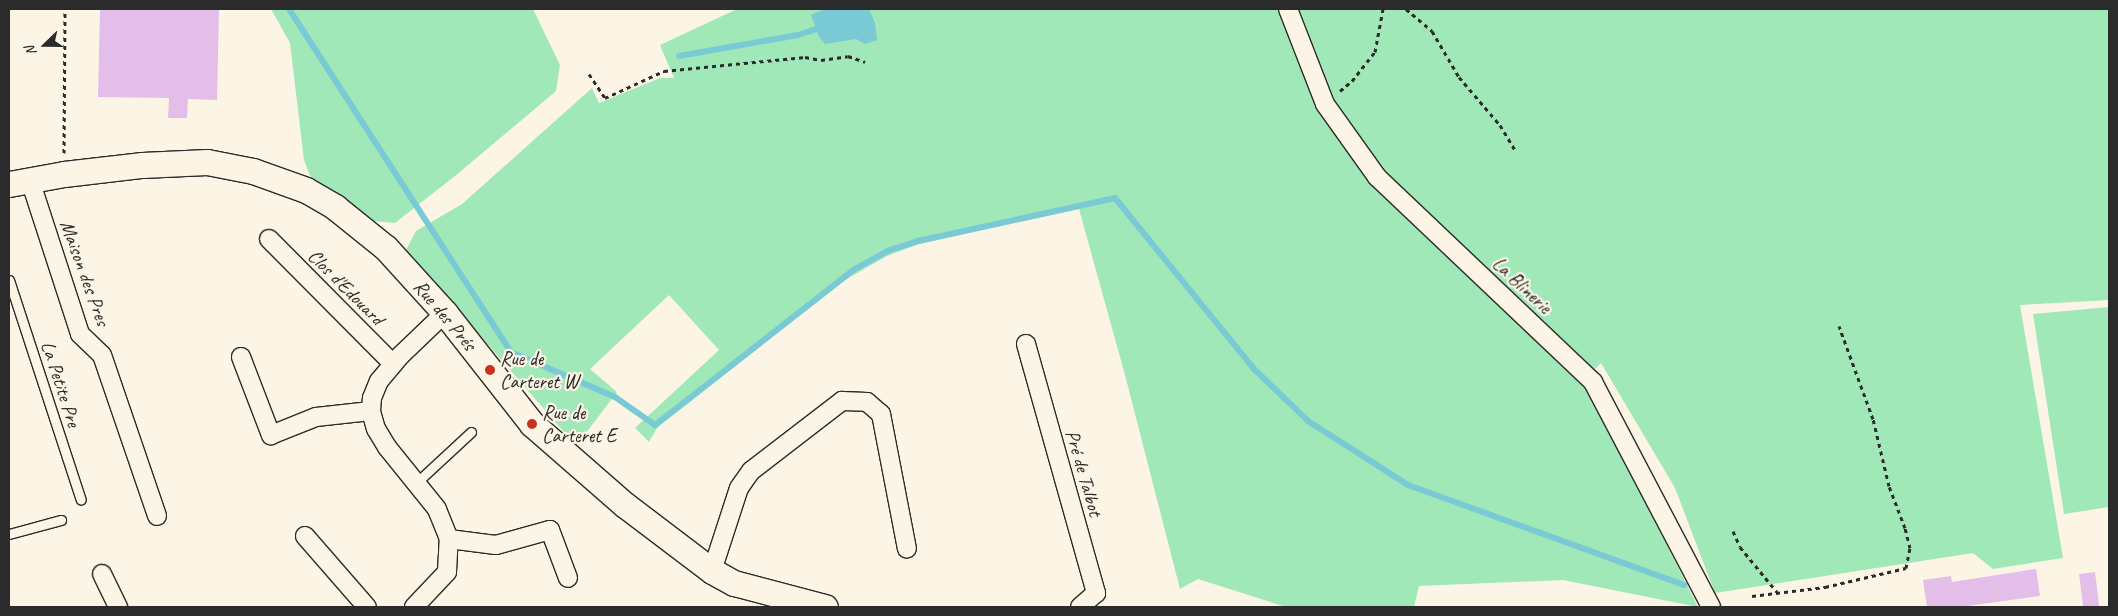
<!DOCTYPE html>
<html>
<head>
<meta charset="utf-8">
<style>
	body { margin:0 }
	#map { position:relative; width:2118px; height:616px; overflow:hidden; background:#fcf5e5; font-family:Caveat,sans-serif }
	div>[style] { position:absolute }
	.green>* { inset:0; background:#a0e8b7 }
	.water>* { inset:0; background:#7acad6 }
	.stream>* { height:6px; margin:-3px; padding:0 3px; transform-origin:3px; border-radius:3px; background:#7acad6 }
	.building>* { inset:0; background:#e2bee8; transform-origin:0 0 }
	.path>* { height:3px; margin-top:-1.5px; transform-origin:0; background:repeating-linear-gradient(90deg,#2b2b2b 0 4px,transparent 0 8px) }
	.roads { filter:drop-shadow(1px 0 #2b2b2b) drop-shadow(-1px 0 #2b2b2b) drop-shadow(0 1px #2b2b2b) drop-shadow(0 -1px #2b2b2b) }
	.service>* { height:9px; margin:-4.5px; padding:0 4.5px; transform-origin:4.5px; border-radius:4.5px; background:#fcf5e5 }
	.minor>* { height:18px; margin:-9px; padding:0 9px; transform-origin:9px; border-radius:9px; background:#fcf5e5 }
	.secondary>* { height:25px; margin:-12.5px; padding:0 12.5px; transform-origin:12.5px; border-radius:12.5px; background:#fcf5e5 }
	.dots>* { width:14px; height:14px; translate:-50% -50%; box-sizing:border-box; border:2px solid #fcf5e5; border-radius:50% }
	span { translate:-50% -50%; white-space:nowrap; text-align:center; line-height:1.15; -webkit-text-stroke:4.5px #fcf5e5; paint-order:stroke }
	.street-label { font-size:20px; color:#2b2b2b }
	.poi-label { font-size:20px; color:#2b2b2b }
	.left { translate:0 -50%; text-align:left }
	.frame { position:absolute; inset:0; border:10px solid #2b2b2b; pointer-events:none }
	.north { position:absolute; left:20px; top:20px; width:50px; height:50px; -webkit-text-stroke:4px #fcf5e5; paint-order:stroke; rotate:248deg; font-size:14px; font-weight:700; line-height:20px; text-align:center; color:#2b2b2b }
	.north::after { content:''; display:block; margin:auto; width:18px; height:22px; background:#2b2b2b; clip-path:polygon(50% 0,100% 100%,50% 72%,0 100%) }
</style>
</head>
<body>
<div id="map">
	<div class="green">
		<div style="clip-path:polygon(271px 9px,533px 9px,560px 65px,556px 91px,455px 176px,395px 223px,374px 221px,310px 176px,304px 160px,290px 43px)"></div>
		<div style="clip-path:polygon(737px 9px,2109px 9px,2109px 300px,2020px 305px,2063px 558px,1993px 569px,1973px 553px,1715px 593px,1675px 488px,1601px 363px,1582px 381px,1605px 422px,1698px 607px,1563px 580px,1419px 586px,1414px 607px,1286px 607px,1198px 579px,1180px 589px,1125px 375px,1079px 209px,919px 244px,887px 256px,845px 280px,657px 428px,649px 442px,635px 428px,719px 350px,669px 295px,590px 369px,617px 392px,576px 446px,406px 250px,416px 231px,462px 204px,592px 88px,599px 103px,660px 78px,674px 78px,660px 45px)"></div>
		<div style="clip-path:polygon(2109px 307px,2109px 507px,2064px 514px,2033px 314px)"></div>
	</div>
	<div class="water">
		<div style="clip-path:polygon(824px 9px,869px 9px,875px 23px,877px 40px,865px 44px,856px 39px,825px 44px,819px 37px,811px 15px)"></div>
	</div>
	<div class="stream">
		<div style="left:289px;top:9px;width:409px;rotate:57.1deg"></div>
		<div style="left:511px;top:352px;width:113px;rotate:23.4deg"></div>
		<div style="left:615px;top:397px;width:49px;rotate:35deg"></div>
		<div style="left:655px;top:425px;width:254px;rotate:-38deg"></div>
		<div style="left:855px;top:269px;width:37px;rotate:-29deg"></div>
		<div style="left:887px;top:251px;width:33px;rotate:-18deg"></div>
		<div style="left:918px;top:241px;width:202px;rotate:-12.3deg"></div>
		<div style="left:1115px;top:198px;width:219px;rotate:50.9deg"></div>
		<div style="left:1253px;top:368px;width:76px;rotate:43.9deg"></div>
		<div style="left:1308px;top:421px;width:119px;rotate:32.6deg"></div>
		<div style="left:1408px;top:485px;width:294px;rotate:19.9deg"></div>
		<div style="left:679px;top:56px;width:121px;rotate:-10deg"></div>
		<div style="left:798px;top:35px;width:19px;rotate:-18deg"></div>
	</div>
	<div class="building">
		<div style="clip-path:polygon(100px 9px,219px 9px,217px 100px,188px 99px,187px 118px,168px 118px,169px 98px,98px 97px)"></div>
		<div style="clip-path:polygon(2036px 569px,2040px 596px,1960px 607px,1927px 607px,1923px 580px,1951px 576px,1952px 582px)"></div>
		<div style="left:2095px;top:572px;width:35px;height:16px;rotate:83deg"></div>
	</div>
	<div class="path">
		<div style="left:1406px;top:9px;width:34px;rotate:40deg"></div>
		<div style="left:1432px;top:31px;width:53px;rotate:59.6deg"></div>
		<div style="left:1459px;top:77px;width:63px;rotate:49.5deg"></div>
		<div style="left:1500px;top:125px;width:29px;rotate:59deg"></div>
		<div style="left:589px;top:74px;width:29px;rotate:56deg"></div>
		<div style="left:605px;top:98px;width:65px;rotate:-24.6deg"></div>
		<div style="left:664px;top:71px;width:142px;rotate:-5.7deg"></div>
		<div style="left:805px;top:57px;width:16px;rotate:11deg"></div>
		<div style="left:821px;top:60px;width:27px;rotate:-8deg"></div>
		<div style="left:848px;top:56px;width:18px;rotate:19deg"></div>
		<div style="left:1340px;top:91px;width:16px;rotate:-40deg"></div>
		<div style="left:1352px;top:81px;width:37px;rotate:-52deg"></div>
		<div style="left:1375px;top:52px;width:44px;rotate:-79.5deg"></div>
		<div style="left:64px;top:153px;width:144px;rotate:-89.6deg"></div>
		<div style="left:1733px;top:531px;width:17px;rotate:66deg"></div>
		<div style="left:1740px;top:547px;width:58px;rotate:50.6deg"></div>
		<div style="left:1752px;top:596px;width:74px;rotate:-7deg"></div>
		<div style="left:1825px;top:587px;width:83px;rotate:-13.2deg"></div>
		<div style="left:1906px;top:568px;width:20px;rotate:-79deg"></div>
		<div style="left:1910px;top:548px;width:21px;rotate:-104deg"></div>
		<div style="left:1905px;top:528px;width:45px;rotate:-110.9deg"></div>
		<div style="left:1889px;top:486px;width:69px;rotate:-103.4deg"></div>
		<div style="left:1873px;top:419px;width:99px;rotate:-110.1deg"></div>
	</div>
	<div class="roads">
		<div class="service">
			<div style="left:9px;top:280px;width:231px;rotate:71.9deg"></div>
			<div style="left:416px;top:483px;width:75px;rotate:-42.8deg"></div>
			<div style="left:9px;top:534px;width:54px;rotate:-15.1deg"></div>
		</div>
		<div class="minor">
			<div style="left:1288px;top:9px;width:102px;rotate:68.7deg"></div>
			<div style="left:1325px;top:104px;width:90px;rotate:54.5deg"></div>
			<div style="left:1377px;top:177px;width:298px;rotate:43.5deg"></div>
			<div style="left:1593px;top:382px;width:254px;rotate:62.3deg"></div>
			<div style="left:30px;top:180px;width:162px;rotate:72deg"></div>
			<div style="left:80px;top:334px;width:30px;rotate:44deg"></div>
			<div style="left:102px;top:355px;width:170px;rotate:71.1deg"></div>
			<div style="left:269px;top:239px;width:176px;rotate:45.2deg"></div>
			<div style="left:1026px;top:344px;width:259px;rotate:74.3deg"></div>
			<div style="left:1096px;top:593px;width:21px;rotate:139deg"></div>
			<div style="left:241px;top:357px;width:84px;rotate:69deg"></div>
			<div style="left:271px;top:435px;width:48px;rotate:-21.8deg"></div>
			<div style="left:316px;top:417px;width:55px;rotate:-6.2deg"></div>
			<div style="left:305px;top:536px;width:94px;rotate:48.9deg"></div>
			<div style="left:449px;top:539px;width:47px;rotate:7.3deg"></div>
			<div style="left:496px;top:545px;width:56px;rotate:-15.5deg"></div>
			<div style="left:550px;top:530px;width:51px;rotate:69.4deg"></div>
			<div style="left:712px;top:571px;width:87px;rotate:-72deg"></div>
			<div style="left:739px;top:488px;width:21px;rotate:-55deg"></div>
			<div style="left:751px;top:471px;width:115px;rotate:-37.6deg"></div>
			<div style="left:842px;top:401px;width:25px;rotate:2deg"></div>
			<div style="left:867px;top:402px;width:18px;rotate:41deg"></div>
			<div style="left:881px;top:414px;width:137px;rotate:79.1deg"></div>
			<div style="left:102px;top:574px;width:37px;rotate:64deg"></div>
			<div style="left:414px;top:607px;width:48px;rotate:-46.7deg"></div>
			<div style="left:447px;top:572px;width:33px;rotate:-87deg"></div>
			<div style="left:449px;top:539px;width:32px;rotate:-112deg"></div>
			<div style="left:437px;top:509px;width:80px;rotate:-128.9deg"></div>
			<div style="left:387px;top:447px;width:21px;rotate:-121deg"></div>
			<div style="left:376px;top:429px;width:19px;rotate:-106deg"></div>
			<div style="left:371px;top:411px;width:13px;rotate:-86deg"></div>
			<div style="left:372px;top:398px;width:18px;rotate:-68deg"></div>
			<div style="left:379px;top:381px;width:34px;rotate:-50deg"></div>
			<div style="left:401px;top:355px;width:61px;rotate:-43.7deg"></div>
		</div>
		<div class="secondary">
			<div style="left:9px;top:184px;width:56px;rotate:-10.3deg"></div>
			<div style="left:64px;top:174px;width:79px;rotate:-6.6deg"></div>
			<div style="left:142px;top:165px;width:65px;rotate:-2.6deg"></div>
			<div style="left:207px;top:162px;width:47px;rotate:11.1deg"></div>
			<div style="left:253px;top:171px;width:56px;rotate:19.7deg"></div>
			<div style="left:306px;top:190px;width:34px;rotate:30deg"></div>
			<div style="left:335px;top:207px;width:65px;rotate:38.8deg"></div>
			<div style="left:386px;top:248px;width:88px;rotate:47.8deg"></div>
			<div style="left:445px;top:313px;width:141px;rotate:51.9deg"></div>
			<div style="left:532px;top:424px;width:123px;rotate:41.1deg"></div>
			<div style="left:625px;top:505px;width:109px;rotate:37.2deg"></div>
			<div style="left:712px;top:571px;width:25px;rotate:29deg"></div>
			<div style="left:734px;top:583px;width:94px;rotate:14.8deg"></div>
		</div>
	</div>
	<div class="dots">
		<div style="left:490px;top:370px;background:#c8321e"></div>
		<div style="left:532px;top:424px;background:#c8321e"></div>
	</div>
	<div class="street-label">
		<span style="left:85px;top:273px;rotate:70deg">Maison des Pres</span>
		<span style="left:1522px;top:285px;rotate:43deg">La Blinerie</span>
		<span style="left:346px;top:287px;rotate:45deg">Clos d'Edouard</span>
		<span style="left:445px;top:315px;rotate:50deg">Rue des Prés</span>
		<span style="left:61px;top:384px;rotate:72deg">La Petite Pre</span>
		<span style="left:1084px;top:473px;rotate:74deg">Pré de Talbot</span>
	</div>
	<div class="poi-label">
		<span class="left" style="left:500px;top:370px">Rue de<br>Carteret W</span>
		<span class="left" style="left:542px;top:424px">Rue de<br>Carteret E</span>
	</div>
	<div class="frame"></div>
	<div class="north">N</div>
</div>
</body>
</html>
